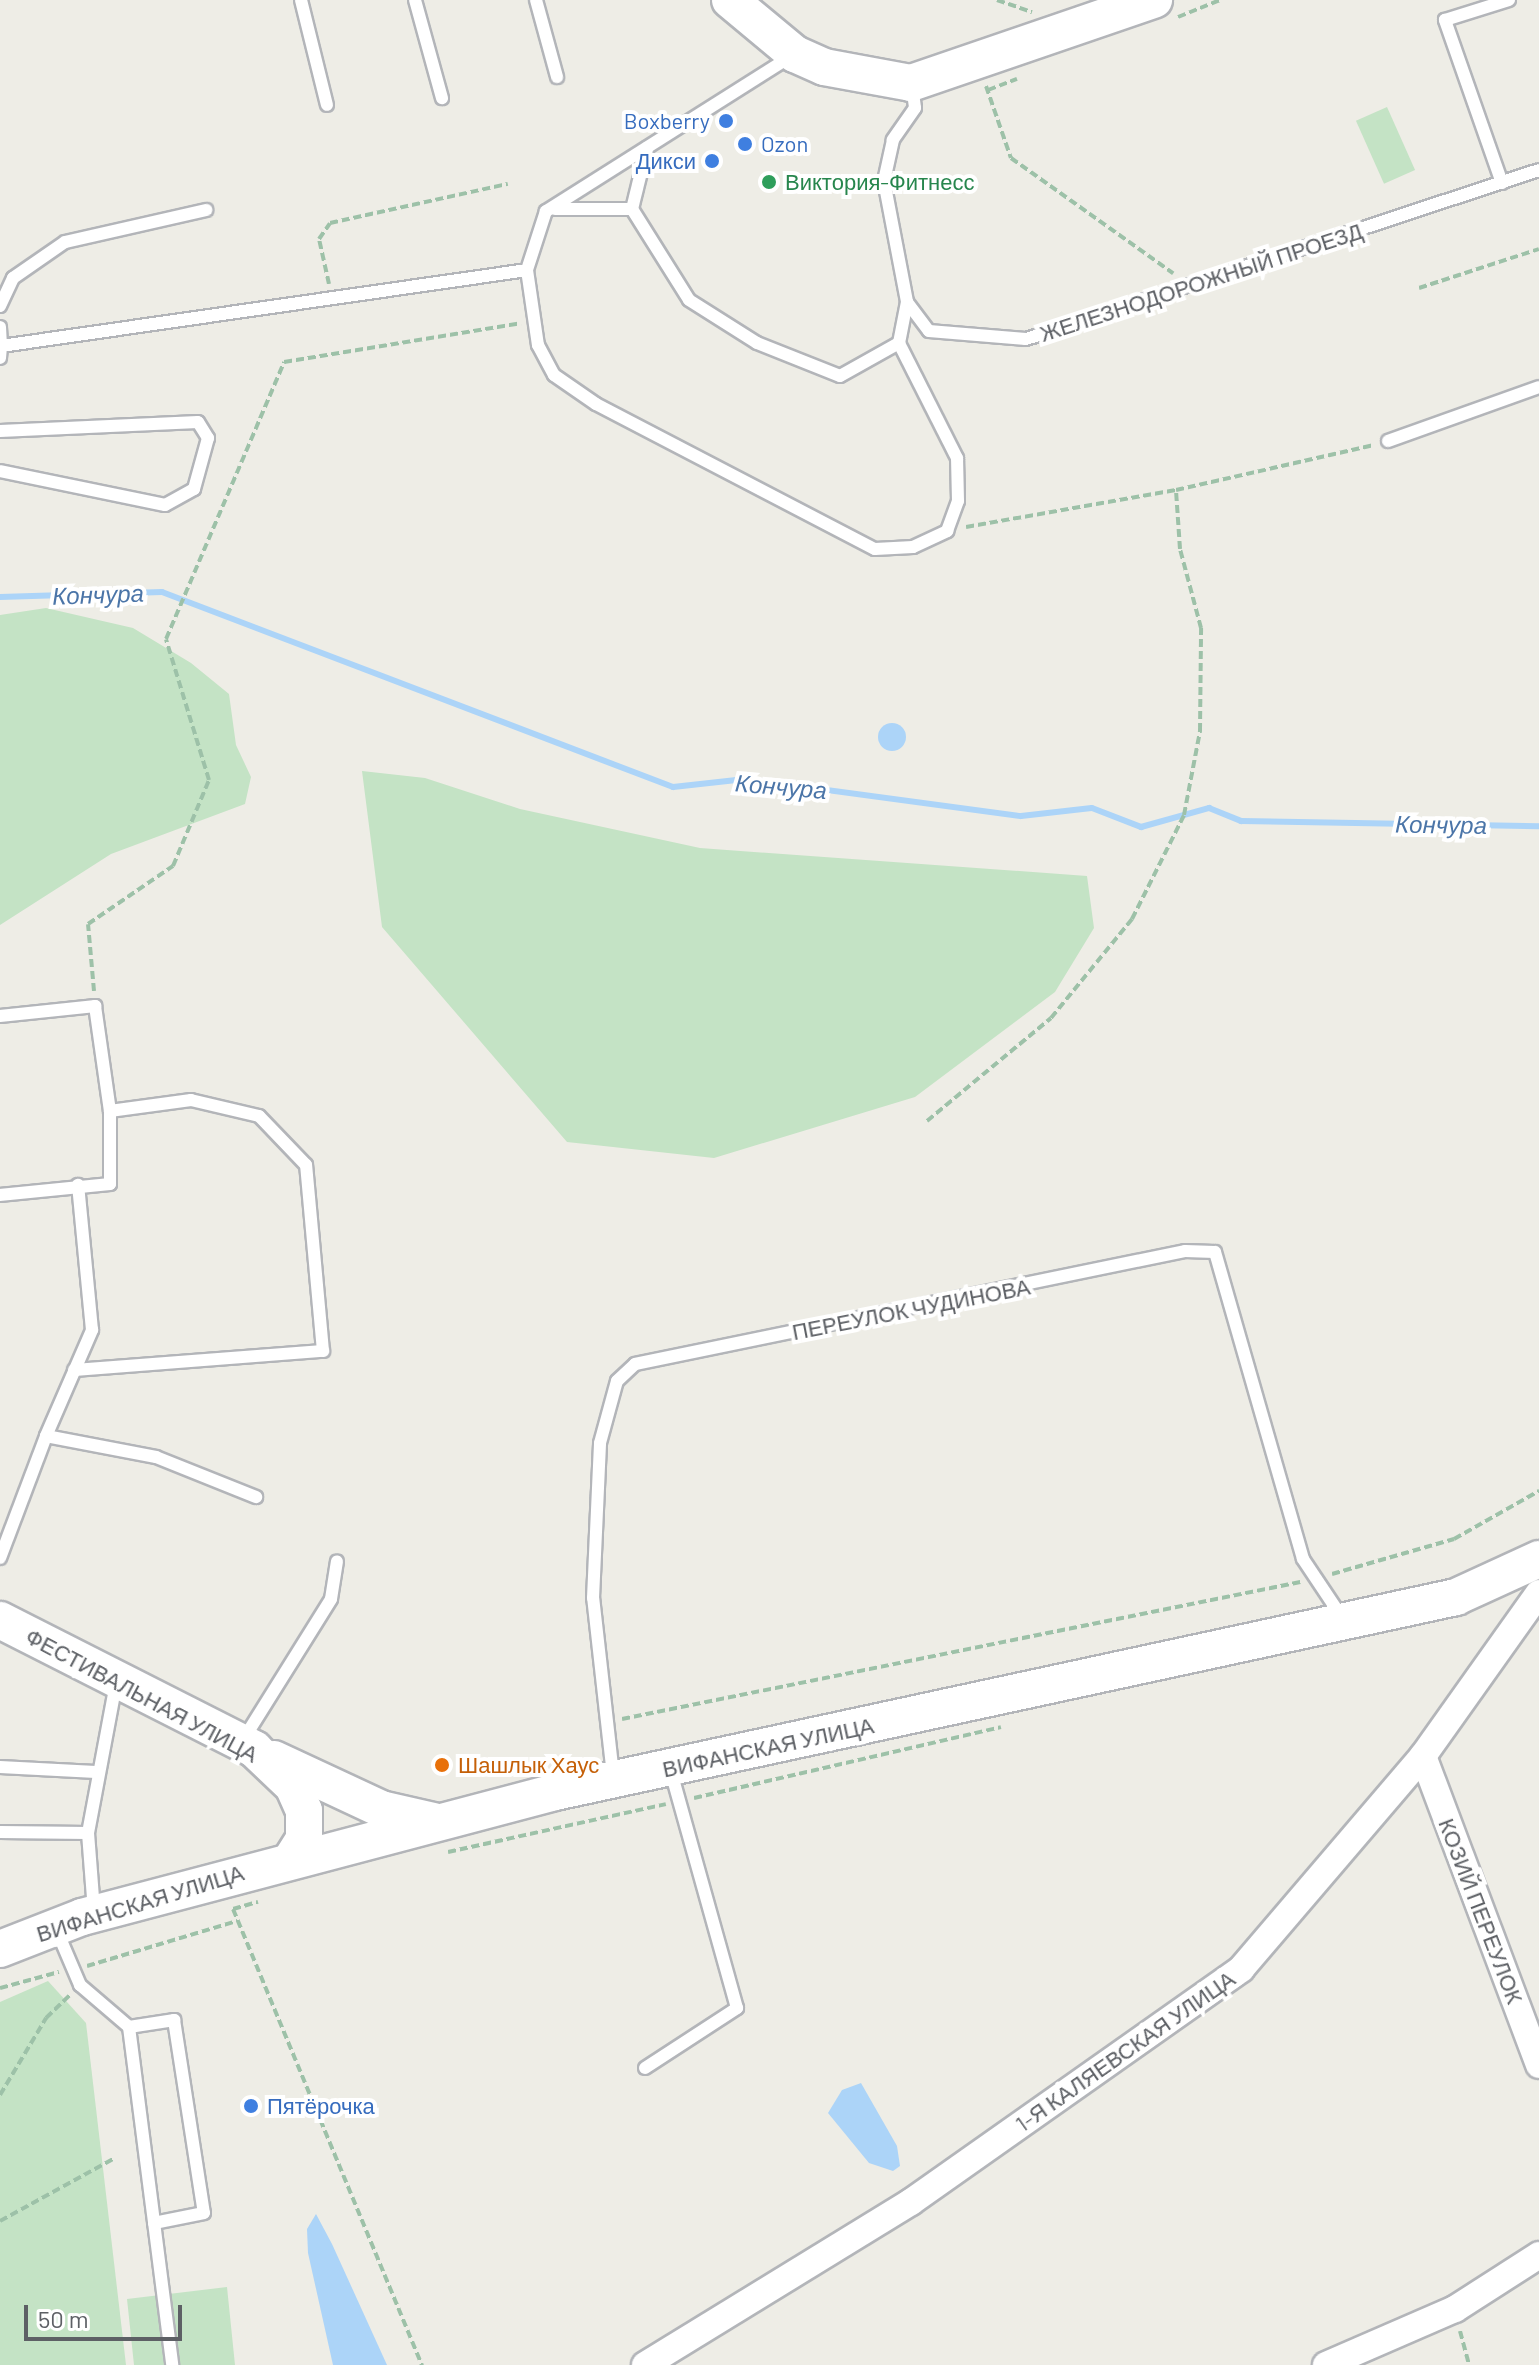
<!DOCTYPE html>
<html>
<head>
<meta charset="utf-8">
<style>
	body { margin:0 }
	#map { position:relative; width:1539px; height:2365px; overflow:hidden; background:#eeede6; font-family:Barlow,sans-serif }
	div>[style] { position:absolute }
	.green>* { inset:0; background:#c4e3c5; transform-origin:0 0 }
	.water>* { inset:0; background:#acd4f8 }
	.round { border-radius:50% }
	.stream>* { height:6px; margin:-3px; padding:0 3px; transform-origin:3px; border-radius:3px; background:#acd4f8 }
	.path>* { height:4px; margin-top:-2px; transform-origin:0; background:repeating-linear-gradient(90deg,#9dc1a8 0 8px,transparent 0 12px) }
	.roads { filter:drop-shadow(2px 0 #b3b5b9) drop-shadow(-2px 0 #b3b5b9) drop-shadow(0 2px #b3b5b9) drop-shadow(0 -2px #b3b5b9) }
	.lane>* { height:12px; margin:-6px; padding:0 6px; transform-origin:6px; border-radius:6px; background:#fff }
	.street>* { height:26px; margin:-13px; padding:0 13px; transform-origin:13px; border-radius:13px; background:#fff }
	.secondary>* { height:36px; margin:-18px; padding:0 18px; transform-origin:18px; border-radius:18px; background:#fff }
	.dots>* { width:22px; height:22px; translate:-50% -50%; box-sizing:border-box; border:4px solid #fff; border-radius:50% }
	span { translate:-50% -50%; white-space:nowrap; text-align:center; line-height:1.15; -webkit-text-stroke:8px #fff; paint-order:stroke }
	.shop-label { font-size:22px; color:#366cbe }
	.right { translate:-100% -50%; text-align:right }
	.left { translate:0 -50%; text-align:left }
	.leisure-label { font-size:22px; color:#27864d }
	.street-label { font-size:22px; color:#5d6065 }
	.food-label { font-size:22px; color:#c56008 }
	.water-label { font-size:24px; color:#4b75a8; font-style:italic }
	.scale { position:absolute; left:24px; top:2305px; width:158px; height:36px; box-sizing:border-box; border:4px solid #5d6065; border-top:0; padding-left:10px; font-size:24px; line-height:28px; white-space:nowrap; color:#5d6065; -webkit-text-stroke:6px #fff; paint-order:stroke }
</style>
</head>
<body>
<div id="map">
	<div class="green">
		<div style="left:1387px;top:107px;width:69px;height:34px;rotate:66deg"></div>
		<div style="clip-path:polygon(46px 608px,133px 628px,191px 663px,229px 694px,236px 745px,251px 777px,245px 804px,111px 854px,0 925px,0 615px)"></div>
		<div style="clip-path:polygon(362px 771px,425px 778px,520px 809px,700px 848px,1087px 876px,1094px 928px,1055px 992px,915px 1097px,714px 1158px,567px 1142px,382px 927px)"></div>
		<div style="clip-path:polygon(48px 1981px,86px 2023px,126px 2365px,0 2365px,0 2002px)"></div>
		<div style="clip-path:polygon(227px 2287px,235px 2365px,134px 2365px,127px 2299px)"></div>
	</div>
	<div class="water">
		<div class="round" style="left:878px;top:723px;width:28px;height:28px"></div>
		<div style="clip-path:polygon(861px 2083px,897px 2146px,900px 2166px,893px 2171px,869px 2163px,828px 2113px,842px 2090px)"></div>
		<div style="clip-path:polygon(316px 2214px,332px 2244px,387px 2365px,333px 2365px,308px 2253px,307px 2229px)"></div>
	</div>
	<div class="stream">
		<div style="left:0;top:597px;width:162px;rotate:-1.8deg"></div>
		<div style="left:162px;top:592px;width:547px;rotate:20.89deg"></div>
		<div style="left:673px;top:787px;width:73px;rotate:-6.3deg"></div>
		<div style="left:746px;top:779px;width:277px;rotate:7.7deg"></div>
		<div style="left:1021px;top:816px;width:71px;rotate:-6.4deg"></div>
		<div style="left:1092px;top:808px;width:53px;rotate:21.2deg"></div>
		<div style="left:1141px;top:827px;width:71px;rotate:-15.6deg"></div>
		<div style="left:1209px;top:808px;width:35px;rotate:22deg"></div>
		<div style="left:1241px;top:821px;width:298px;rotate:1deg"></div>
	</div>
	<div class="path">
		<div style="left:997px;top:0;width:37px;rotate:19deg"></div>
		<div style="left:1178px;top:17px;width:45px;rotate:-22deg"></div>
		<div style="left:986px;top:86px;width:76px;rotate:70.9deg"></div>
		<div style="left:1011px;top:158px;width:199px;rotate:35.4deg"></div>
		<div style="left:988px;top:90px;width:31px;rotate:-21deg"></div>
		<div style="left:329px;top:284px;width:46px;rotate:-102.5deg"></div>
		<div style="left:319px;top:239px;width:19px;rotate:-55deg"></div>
		<div style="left:330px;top:223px;width:182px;rotate:-12.4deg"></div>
		<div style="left:1419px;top:288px;width:126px;rotate:-18deg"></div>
		<div style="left:966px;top:527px;width:213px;rotate:-10deg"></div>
		<div style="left:94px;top:991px;width:67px;rotate:-95.1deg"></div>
		<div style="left:88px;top:924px;width:103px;rotate:-34.3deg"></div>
		<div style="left:173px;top:866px;width:93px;rotate:-67.3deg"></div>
		<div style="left:209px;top:780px;width:147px;rotate:-107deg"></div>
		<div style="left:166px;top:639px;width:301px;rotate:-66.9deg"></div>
		<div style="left:284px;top:362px;width:240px;rotate:-9.3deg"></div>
		<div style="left:927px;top:1121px;width:161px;rotate:-39.7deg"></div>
		<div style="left:1051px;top:1018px;width:128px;rotate:-50.7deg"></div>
		<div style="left:1132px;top:919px;width:116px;rotate:-63.4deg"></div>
		<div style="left:1184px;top:815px;width:86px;rotate:-79.2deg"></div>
		<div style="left:1200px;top:731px;width:103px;rotate:-89.4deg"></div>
		<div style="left:1201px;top:628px;width:82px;rotate:-104.9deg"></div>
		<div style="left:1180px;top:549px;width:59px;rotate:-93.9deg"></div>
		<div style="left:1176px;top:490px;width:203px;rotate:-12.8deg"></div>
		<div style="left:1332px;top:1574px;width:127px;rotate:-16deg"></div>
		<div style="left:1454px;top:1539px;width:98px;rotate:-29.5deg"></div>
		<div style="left:622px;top:1719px;width:692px;rotate:-11.42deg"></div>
		<div style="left:694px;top:1798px;width:315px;rotate:-13deg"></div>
		<div style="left:448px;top:1852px;width:223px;rotate:-12.4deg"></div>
		<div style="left:233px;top:1909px;width:26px;rotate:-16deg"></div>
		<div style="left:233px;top:1909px;width:494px;rotate:67.5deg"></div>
		<div style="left:87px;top:1966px;width:157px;rotate:-16.7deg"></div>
		<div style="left:0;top:1988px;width:61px;rotate:-15.2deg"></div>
		<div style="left:0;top:2095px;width:90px;rotate:-59.1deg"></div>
		<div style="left:46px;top:2018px;width:33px;rotate:-44deg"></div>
		<div style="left:0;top:2221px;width:131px;rotate:-28.7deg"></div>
		<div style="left:1460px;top:2331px;width:35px;rotate:75deg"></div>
	</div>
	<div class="roads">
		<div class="lane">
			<div style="left:301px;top:0;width:108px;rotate:76.1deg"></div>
			<div style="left:415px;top:0;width:102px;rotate:74.6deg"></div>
			<div style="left:536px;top:0;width:80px;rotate:74.7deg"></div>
			<div style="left:790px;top:57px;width:289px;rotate:147.7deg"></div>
			<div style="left:546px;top:211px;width:62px;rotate:107.9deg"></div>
			<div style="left:527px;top:270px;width:76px;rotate:81.7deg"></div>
			<div style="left:538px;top:345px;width:34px;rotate:62deg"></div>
			<div style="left:554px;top:375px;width:51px;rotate:34.6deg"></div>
			<div style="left:596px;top:404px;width:314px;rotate:27.5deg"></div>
			<div style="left:875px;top:549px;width:38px;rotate:-3deg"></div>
			<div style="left:913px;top:547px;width:38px;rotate:-25deg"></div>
			<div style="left:947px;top:531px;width:32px;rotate:-70deg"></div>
			<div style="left:958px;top:501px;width:43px;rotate:-91.3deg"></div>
			<div style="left:957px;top:458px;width:129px;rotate:-116.8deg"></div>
			<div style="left:912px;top:86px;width:22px;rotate:82deg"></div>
			<div style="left:915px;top:108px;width:39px;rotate:125deg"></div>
			<div style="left:893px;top:140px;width:42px;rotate:102.4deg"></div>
			<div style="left:884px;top:181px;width:123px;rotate:79.2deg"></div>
			<div style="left:907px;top:302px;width:36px;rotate:53deg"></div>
			<div style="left:929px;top:331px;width:97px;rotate:4.7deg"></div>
			<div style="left:1026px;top:339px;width:540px;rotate:-18.23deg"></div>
			<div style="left:1502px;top:183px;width:173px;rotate:-109.3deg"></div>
			<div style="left:1445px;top:20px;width:67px;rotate:-17.4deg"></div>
			<div style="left:555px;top:209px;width:77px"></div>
			<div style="left:632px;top:209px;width:107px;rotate:57.9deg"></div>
			<div style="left:689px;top:300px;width:80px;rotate:32.3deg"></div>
			<div style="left:757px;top:343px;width:89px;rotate:21.7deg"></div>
			<div style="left:840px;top:376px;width:68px;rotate:-29.2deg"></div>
			<div style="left:899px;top:343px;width:42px;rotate:-79deg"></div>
			<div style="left:632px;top:209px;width:63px;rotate:-76.2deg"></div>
			<div style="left:0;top:306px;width:31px;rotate:-65deg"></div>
			<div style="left:13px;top:278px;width:63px;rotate:-34.7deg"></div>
			<div style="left:65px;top:242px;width:145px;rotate:-12.8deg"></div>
			<div style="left:0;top:327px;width:19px;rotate:87deg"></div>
			<div style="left:0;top:358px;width:12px;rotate:-85deg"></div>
			<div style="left:1px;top:346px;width:531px;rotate:-8.22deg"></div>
			<div style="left:0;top:431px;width:198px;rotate:-2.6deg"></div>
			<div style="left:198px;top:422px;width:19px;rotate:58deg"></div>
			<div style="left:208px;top:438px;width:53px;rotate:105.4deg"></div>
			<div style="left:194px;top:489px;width:33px;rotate:151deg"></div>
			<div style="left:165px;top:505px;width:168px;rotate:-168.4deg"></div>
			<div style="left:1388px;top:441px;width:160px;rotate:-19.7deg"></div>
			<div style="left:0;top:1016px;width:96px;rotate:-6deg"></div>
			<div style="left:95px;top:1006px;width:106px;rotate:81.9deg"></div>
			<div style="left:110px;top:1111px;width:73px;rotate:90deg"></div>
			<div style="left:110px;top:1184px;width:111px;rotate:174.3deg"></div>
			<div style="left:74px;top:1370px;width:250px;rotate:-4.4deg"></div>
			<div style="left:323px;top:1351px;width:187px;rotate:-95.2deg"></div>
			<div style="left:306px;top:1165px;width:68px;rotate:-133.8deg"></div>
			<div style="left:259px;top:1116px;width:70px;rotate:-166.8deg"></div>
			<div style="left:191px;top:1100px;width:82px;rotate:172.3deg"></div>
			<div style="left:46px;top:1436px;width:116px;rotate:-66.5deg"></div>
			<div style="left:92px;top:1330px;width:146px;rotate:-95.5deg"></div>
			<div style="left:0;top:1558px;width:130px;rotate:-69.3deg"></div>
			<div style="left:46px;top:1436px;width:112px;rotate:10.8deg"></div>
			<div style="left:156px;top:1457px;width:108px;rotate:21.8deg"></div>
			<div style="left:243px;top:1740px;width:166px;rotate:-58deg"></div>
			<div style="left:331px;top:1599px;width:38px;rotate:-81deg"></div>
			<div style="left:0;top:1767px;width:96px;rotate:3deg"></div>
			<div style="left:613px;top:1775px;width:178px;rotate:-96.4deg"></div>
			<div style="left:593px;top:1598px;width:155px;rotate:-87.4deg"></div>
			<div style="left:600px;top:1443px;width:64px;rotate:-74.7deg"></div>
			<div style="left:617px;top:1381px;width:25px;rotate:-43deg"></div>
			<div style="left:635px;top:1364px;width:561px;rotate:-11.61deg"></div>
			<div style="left:1185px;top:1251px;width:30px;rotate:2deg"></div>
			<div style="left:1215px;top:1252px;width:319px;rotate:74deg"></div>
			<div style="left:1303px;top:1559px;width:69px;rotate:56.3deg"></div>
			<div style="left:0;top:1832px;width:88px;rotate:0.7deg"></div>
			<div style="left:94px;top:1911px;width:78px;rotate:-94.4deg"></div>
			<div style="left:88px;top:1833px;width:152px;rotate:-79.4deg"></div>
			<div style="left:57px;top:1931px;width:59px;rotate:66.9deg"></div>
			<div style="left:80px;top:1985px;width:65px;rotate:40.6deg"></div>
			<div style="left:129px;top:2027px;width:341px;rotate:82.7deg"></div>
			<div style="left:129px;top:2027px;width:46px;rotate:-8.8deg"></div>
			<div style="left:174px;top:2020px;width:195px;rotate:81.2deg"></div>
			<div style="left:204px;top:2213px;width:51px;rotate:168.7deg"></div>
			<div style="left:645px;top:2068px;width:110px;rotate:-33.1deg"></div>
			<div style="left:737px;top:2008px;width:245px;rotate:-105.6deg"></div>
		</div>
		<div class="street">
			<div style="left:1423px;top:1756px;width:330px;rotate:69.4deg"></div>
			<div style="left:645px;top:2365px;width:312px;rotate:-31.5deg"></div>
			<div style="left:911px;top:2202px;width:404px;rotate:-35.2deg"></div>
			<div style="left:1241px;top:1969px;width:280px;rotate:-49.5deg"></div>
			<div style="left:1423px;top:1756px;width:200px;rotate:-54.6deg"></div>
			<div style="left:1326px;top:2365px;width:141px;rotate:-23.5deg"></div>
			<div style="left:1455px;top:2309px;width:100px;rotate:-32.7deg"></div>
		</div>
		<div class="secondary">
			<div style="left:730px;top:0;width:85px;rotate:39.7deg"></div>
			<div style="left:795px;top:54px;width:32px;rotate:24deg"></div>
			<div style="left:824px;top:67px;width:88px;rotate:10.4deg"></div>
			<div style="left:911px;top:83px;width:257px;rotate:-18.9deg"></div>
			<div style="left:0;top:1620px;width:285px;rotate:26.9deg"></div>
			<div style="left:254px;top:1749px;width:54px;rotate:43.5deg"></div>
			<div style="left:293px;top:1786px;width:27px;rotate:66deg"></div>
			<div style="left:304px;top:1811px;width:28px;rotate:90deg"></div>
			<div style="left:304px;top:1839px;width:22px;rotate:122deg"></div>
			<div style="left:274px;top:1759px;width:118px;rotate:25deg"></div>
			<div style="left:381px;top:1809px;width:54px;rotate:12.8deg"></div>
			<div style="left:0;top:1949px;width:88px;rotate:-21.3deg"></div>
			<div style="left:82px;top:1917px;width:489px;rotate:-14.8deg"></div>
			<div style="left:555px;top:1792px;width:922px;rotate:-12.21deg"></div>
			<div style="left:1456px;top:1597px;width:91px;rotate:-24.6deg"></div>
		</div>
	</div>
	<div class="dots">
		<div style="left:726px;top:121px;background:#3f7fe0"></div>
		<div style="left:745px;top:144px;background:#3f7fe0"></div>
		<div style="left:712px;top:161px;background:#3f7fe0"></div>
		<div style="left:769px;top:182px;background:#2e9e5b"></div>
		<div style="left:442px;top:1765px;background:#e8710a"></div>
		<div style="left:251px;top:2106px;background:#3f7fe0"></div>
	</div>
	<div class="shop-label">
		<span class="right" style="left:710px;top:121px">Boxberry</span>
		<span class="left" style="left:761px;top:144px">Ozon</span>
		<span class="right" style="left:696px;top:161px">Дикси</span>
		<span class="left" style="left:267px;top:2106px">Пятёрочка</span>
	</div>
	<div class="leisure-label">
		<span class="left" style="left:785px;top:182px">Виктория-Фитнесс</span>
	</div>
	<div class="street-label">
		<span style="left:1201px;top:282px;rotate:-18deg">ЖЕЛЕЗНОДОРОЖНЫЙ ПРОЕЗД</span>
		<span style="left:911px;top:1309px;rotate:-11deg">ПЕРЕУЛОК ЧУДИНОВА</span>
		<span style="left:142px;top:1695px;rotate:28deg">ФЕСТИВАЛЬНАЯ УЛИЦА</span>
		<span style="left:768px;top:1747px;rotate:-12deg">ВИФАНСКАЯ УЛИЦА</span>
		<span style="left:140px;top:1903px;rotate:-17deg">ВИФАНСКАЯ УЛИЦА</span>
		<span style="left:1481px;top:1911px;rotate:69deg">КОЗИЙ ПЕРЕУЛОК</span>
		<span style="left:1125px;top:2051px;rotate:-35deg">1-Я КАЛЯЕВСКАЯ УЛИЦА</span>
	</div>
	<div class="food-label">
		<span class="left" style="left:458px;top:1765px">Шашлык Хаус</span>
	</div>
	<div class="water-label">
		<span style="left:98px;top:594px;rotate:-2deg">Кончура</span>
		<span style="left:781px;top:786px;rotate:5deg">Кончура</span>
		<span style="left:1441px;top:824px;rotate:1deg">Кончура</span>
	</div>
	<div class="scale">50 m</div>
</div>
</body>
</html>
